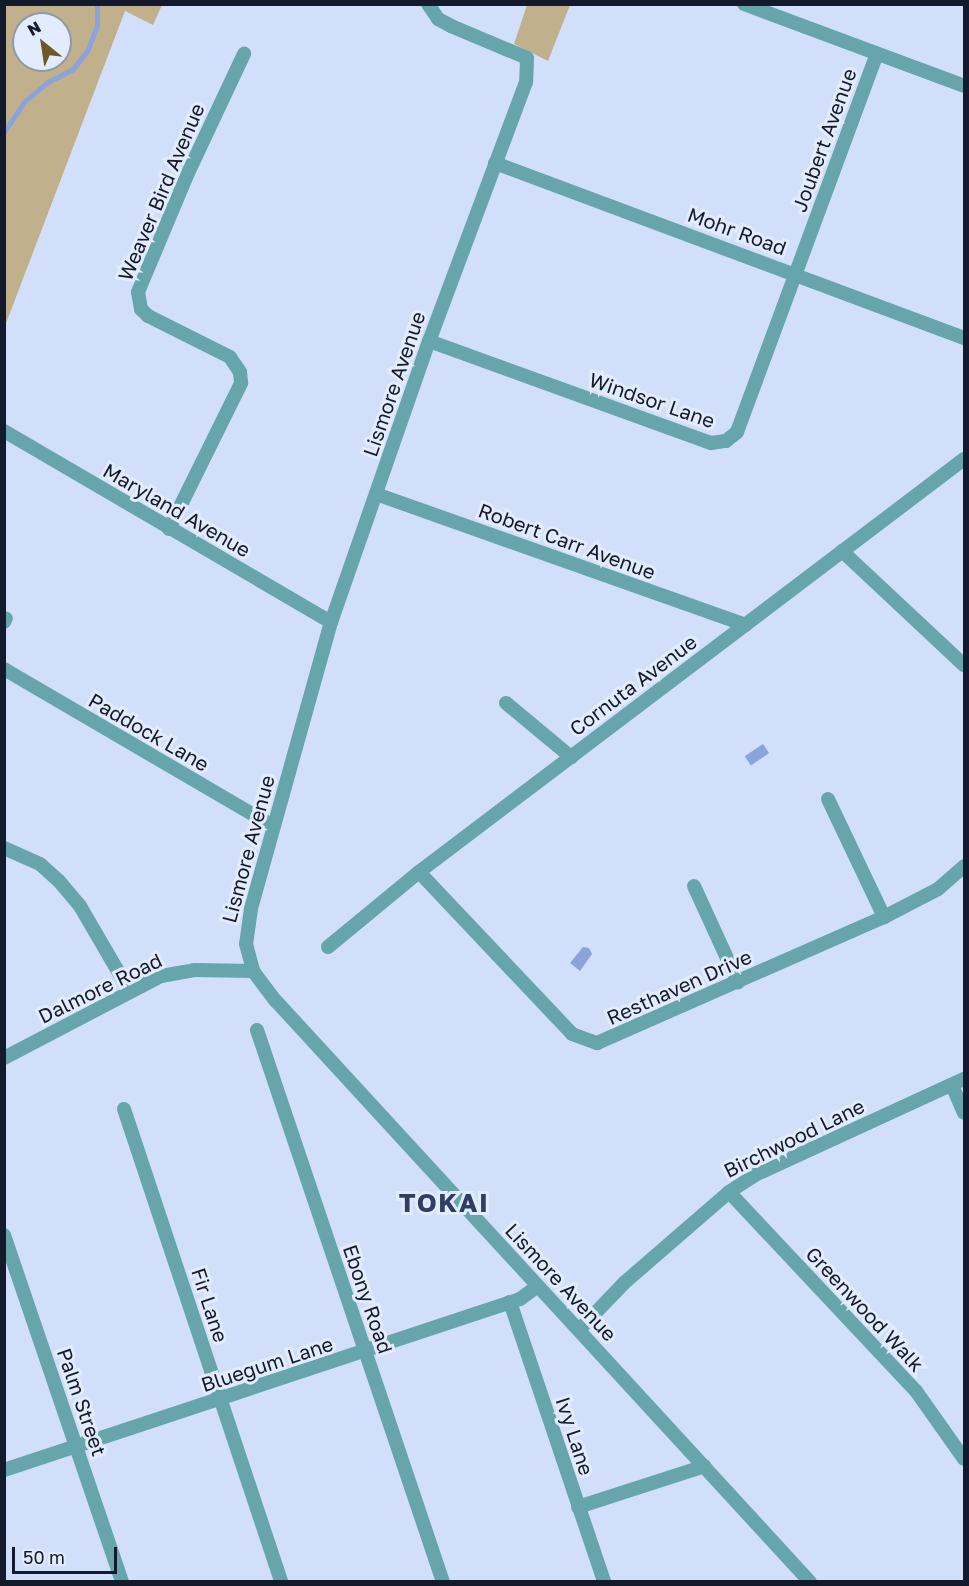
<!DOCTYPE html>
<html>
<head>
<meta charset="utf-8">
<style>
	body { margin:0 }
	#map { position:relative; width:969px; height:1586px; overflow:hidden; background:#d2dffb; font-family:"Golos Text",sans-serif }
	div>[style] { position:absolute }
	.green>* { inset:0; background:#c1b08c }
	.water>* { inset:0; background:#8aa3da; transform-origin:0 0 }
	.stream>* { height:4.5px; margin:-2.25px; padding:0 2.25px; transform-origin:2.25px; border-radius:2.25px; background:#8aa3da }
	.minor>* { height:14px; margin:-7px; padding:0 7px; transform-origin:7px; border-radius:7px; background:#67a5ac }
	span { translate:-50% -50%; white-space:nowrap; text-align:center; line-height:1.15; -webkit-text-stroke:6px #e3ecff; paint-order:stroke }
	.street-label { font-size:20px; color:#131a2b }
	.district-label { font-size:26px; color:#2f3f64; font-weight:700; letter-spacing:1.5px }
	.frame { position:absolute; inset:0; border:6px solid #131a2b; pointer-events:none }
	.north { position:absolute; left:12px; top:12px; width:60px; height:60px; box-sizing:border-box; background:#e3ecff; border:2px solid #9098aa; border-radius:50%; rotate:330deg; font-size:16px; font-weight:700; line-height:24px; text-align:center; color:#131a2b }
	.north::after { content:''; display:block; margin:auto; width:21px; height:27px; background:#6e5828; clip-path:polygon(50% 0,100% 100%,50% 72%,0 100%) }
	.scale { position:absolute; left:12px; top:1547px; width:105px; height:27px; box-sizing:border-box; border:3px solid #131a2b; border-top:0; padding-left:8px; font-size:18px; line-height:21px; white-space:nowrap; color:#131a2b; -webkit-text-stroke:4px #e3ecff; paint-order:stroke }
</style>
</head>
<body>
<div id="map">
	<div class="green">
		<div style="clip-path:polygon(evenodd,28px 4px,162px 5px,153px 25px,125px 11px,5px 326px,5px 5px,28px 4px,24px 24px,60px 24px,60px 60px,24px 60px,24px 24px)"></div>
		<div style="clip-path:polygon(527px 5px,570px 5px,548px 61px,514px 44px)"></div>
	</div>
	<div class="water">
		<div style="left:763px;top:744px;width:11px;height:22px;rotate:56deg"></div>
		<div style="clip-path:polygon(583px 947px,589px 948px,592px 954px,580px 971px,570px 963px)"></div>
	</div>
	<div class="stream">
		<div style="left:4px;top:132px;width:36px;rotate:-56deg"></div>
		<div style="left:24px;top:102px;width:31px;rotate:-40deg"></div>
		<div style="left:48px;top:82px;width:28px;rotate:-27deg"></div>
		<div style="left:73px;top:69px;width:23px;rotate:-52deg"></div>
		<div style="left:87px;top:51px;width:27px;rotate:-68deg"></div>
		<div style="left:97px;top:26px;width:22px;rotate:-90deg"></div>
	</div>
	<div class="minor">
		<div style="left:428px;top:4px;width:18px;rotate:56deg"></div>
		<div style="left:438px;top:19px;width:15px;rotate:28deg"></div>
		<div style="left:451px;top:26px;width:82px;rotate:22.8deg"></div>
		<div style="left:527px;top:58px;width:24px;rotate:92deg"></div>
		<div style="left:526px;top:82px;width:277px;rotate:110.5deg"></div>
		<div style="left:429px;top:341px;width:298px;rotate:109.2deg"></div>
		<div style="left:331px;top:622px;width:298px;rotate:105.6deg"></div>
		<div style="left:251px;top:909px;width:35px;rotate:98deg"></div>
		<div style="left:246px;top:944px;width:28px;rotate:75deg"></div>
		<div style="left:253px;top:971px;width:38px;rotate:53deg"></div>
		<div style="left:276px;top:1001px;width:789px;rotate:47.41deg"></div>
		<div style="left:744px;top:4px;width:235px;rotate:20.4deg"></div>
		<div style="left:495px;top:163px;width:501px;rotate:20.46deg"></div>
		<div style="left:429px;top:341px;width:300px;rotate:19.9deg"></div>
		<div style="left:711px;top:443px;width:15px;rotate:-8deg"></div>
		<div style="left:726px;top:441px;width:14px;rotate:-39deg"></div>
		<div style="left:737px;top:432px;width:403px;rotate:-69.7deg"></div>
		<div style="left:4px;top:431px;width:379px;rotate:30.3deg"></div>
		<div style="left:376px;top:494px;width:392px;rotate:19.5deg"></div>
		<div style="left:169px;top:529px;width:163px;rotate:-63.7deg"></div>
		<div style="left:241px;top:383px;width:11px;rotate:-95deg"></div>
		<div style="left:240px;top:372px;width:18px;rotate:-124deg"></div>
		<div style="left:230px;top:357px;width:92px;rotate:-153.4deg"></div>
		<div style="left:148px;top:316px;width:10px;rotate:-135deg"></div>
		<div style="left:141px;top:309px;width:17px;rotate:-100deg"></div>
		<div style="left:138px;top:292px;width:129px;rotate:-67.2deg"></div>
		<div style="left:188px;top:173px;width:132px;rotate:-64.8deg"></div>
		<div style="left:842px;top:551px;width:167px;rotate:43.1deg"></div>
		<div style="left:4px;top:622px;width:4px;rotate:-63deg"></div>
		<div style="left:4px;top:669px;width:311px;rotate:30.3deg"></div>
		<div style="left:506px;top:703px;width:85px;rotate:39.7deg"></div>
		<div style="left:828px;top:799px;width:131px;rotate:64.6deg"></div>
		<div style="left:4px;top:848px;width:39px;rotate:24deg"></div>
		<div style="left:40px;top:864px;width:25px;rotate:42deg"></div>
		<div style="left:59px;top:881px;width:33px;rotate:50deg"></div>
		<div style="left:80px;top:906px;width:99px;rotate:59.8deg"></div>
		<div style="left:419px;top:872px;width:223px;rotate:46.6deg"></div>
		<div style="left:572px;top:1034px;width:27px;rotate:20deg"></div>
		<div style="left:597px;top:1043px;width:313px;rotate:-23.7deg"></div>
		<div style="left:884px;top:917px;width:61px;rotate:-27.4deg"></div>
		<div style="left:938px;top:889px;width:35px;rotate:-41deg"></div>
		<div style="left:694px;top:886px;width:106px;rotate:65.4deg"></div>
		<div style="left:328px;top:947px;width:118px;rotate:-39.5deg"></div>
		<div style="left:419px;top:872px;width:684px;rotate:-37.15deg"></div>
		<div style="left:257px;top:1030px;width:582px;rotate:71.38deg"></div>
		<div style="left:4px;top:1058px;width:177px;rotate:-27.6deg"></div>
		<div style="left:161px;top:976px;width:34px;rotate:-10deg"></div>
		<div style="left:194px;top:970px;width:59px;rotate:1deg"></div>
		<div style="left:952px;top:1085px;width:30px;rotate:67deg"></div>
		<div style="left:124px;top:1109px;width:498px;rotate:71.6deg"></div>
		<div style="left:729px;top:1192px;width:273px;rotate:46.8deg"></div>
		<div style="left:916px;top:1391px;width:83px;rotate:54.8deg"></div>
		<div style="left:4px;top:1235px;width:367px;rotate:71.2deg"></div>
		<div style="left:510px;top:1302px;width:295px;rotate:71.4deg"></div>
		<div style="left:579px;top:1330px;width:65px;rotate:-46.2deg"></div>
		<div style="left:624px;top:1283px;width:139px;rotate:-40.9deg"></div>
		<div style="left:729px;top:1192px;width:31px;rotate:-33deg"></div>
		<div style="left:755px;top:1175px;width:230px;rotate:-24.7deg"></div>
		<div style="left:4px;top:1470px;width:544px;rotate:-18.33deg"></div>
		<div style="left:520px;top:1299px;width:22px;rotate:-36deg"></div>
		<div style="left:578px;top:1507px;width:133px;rotate:-17.9deg"></div>
	</div>
	<div class="street-label">
		<span style="left:824px;top:140px;rotate:-70deg">Joubert Avenue</span>
		<span style="left:161px;top:192px;rotate:-67deg">Weaver Bird Avenue</span>
		<span style="left:737px;top:231px;rotate:20deg">Mohr Road</span>
		<span style="left:394px;top:384px;rotate:-71deg">Lismore Avenue</span>
		<span style="left:652px;top:400px;rotate:19deg">Windsor Lane</span>
		<span style="left:177px;top:510px;rotate:30deg">Maryland Avenue</span>
		<span style="left:567px;top:541px;rotate:20deg">Robert Carr Avenue</span>
		<span style="left:633px;top:685px;rotate:-37deg">Cornuta Avenue</span>
		<span style="left:149px;top:732px;rotate:30deg">Paddock Lane</span>
		<span style="left:248px;top:849px;rotate:-75deg">Lismore Avenue</span>
		<span style="left:679px;top:987px;rotate:-24deg">Resthaven Drive</span>
		<span style="left:100px;top:988px;rotate:-26deg">Dalmore Road</span>
		<span style="left:794px;top:1138px;rotate:-26deg">Birchwood Lane</span>
		<span style="left:561px;top:1282px;rotate:47deg">Lismore Avenue</span>
		<span style="left:368px;top:1299px;rotate:71deg">Ebony Road</span>
		<span style="left:210px;top:1305px;rotate:72deg">Fir Lane</span>
		<span style="left:865px;top:1309px;rotate:47deg">Greenwood Walk</span>
		<span style="left:267px;top:1364px;rotate:-18deg">Bluegum Lane</span>
		<span style="left:82px;top:1402px;rotate:71deg">Palm Street</span>
		<span style="left:575px;top:1436px;rotate:72deg">Ivy Lane</span>
	</div>
	<div class="district-label">
		<span style="left:444px;top:1203px">TOKAI</span>
	</div>
	<div class="frame"></div>
	<div class="north">N</div>
	<div class="scale">50 m</div>
</div>
</body>
</html>
